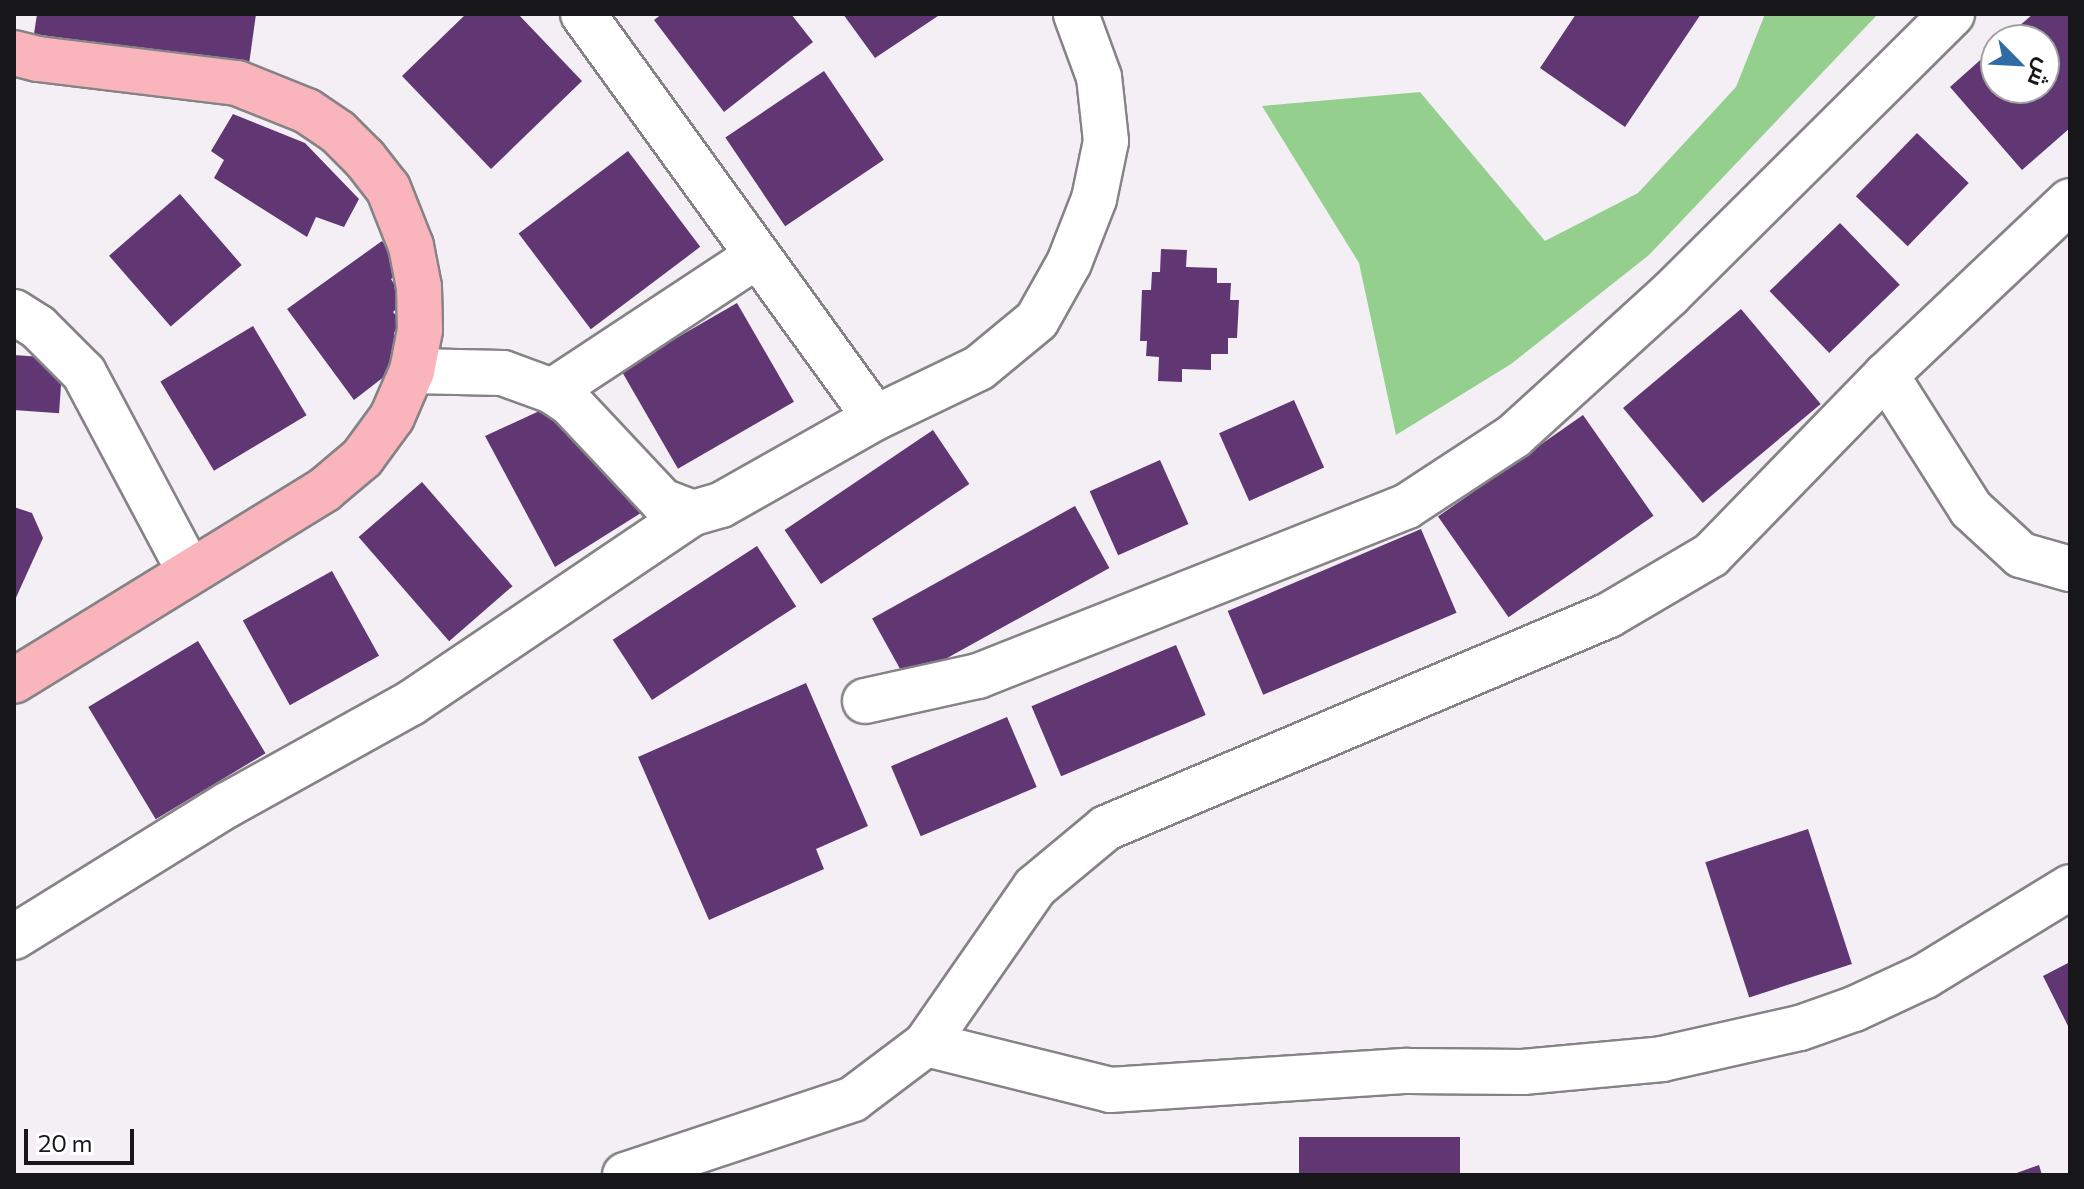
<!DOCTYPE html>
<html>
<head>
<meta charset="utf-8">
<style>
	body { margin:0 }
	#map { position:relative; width:2084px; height:1189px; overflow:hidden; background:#f3eff5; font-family:Commissioner,Cairo,sans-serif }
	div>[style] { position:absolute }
	.forest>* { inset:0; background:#95cf8e }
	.building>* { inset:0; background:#603673; transform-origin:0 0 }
	.roads { filter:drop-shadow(2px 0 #868387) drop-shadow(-2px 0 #868387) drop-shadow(0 2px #868387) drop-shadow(0 -2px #868387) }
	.minor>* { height:44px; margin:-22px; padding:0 22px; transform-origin:22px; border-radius:22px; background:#fff }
	.major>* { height:44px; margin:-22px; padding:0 22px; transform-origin:22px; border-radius:22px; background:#f9b5bb }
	span { translate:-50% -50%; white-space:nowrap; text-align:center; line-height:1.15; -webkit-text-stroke:8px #fff; paint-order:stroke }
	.frame { position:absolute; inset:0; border:16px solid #171618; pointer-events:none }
	.north { position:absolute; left:1980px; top:24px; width:80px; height:80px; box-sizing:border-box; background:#fff; border:2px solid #a2a2a3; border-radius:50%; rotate:114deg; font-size:22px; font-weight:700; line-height:32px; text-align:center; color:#171618 }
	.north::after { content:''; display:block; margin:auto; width:28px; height:36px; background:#2f6ca4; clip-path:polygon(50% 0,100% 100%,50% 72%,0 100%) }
	.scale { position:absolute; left:24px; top:1129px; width:110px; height:36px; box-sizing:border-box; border:4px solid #171618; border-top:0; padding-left:10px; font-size:24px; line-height:28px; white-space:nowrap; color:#171618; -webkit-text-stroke:6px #fff; paint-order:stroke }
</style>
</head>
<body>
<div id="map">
	<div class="forest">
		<div style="clip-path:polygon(1765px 14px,1878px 14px,1649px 255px,1511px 364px,1396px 435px,1359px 263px,1262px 106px,1420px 92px,1545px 241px,1638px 193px,1736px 87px)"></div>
	</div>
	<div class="building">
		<div style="clip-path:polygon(37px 14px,256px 14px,249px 64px,34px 34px)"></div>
		<div style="clip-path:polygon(466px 14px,518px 14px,582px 81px,491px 169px,402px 76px)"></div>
		<div style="clip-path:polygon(662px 14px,791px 14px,813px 42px,724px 112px,654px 20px)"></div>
		<div style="clip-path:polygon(843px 14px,941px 14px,875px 58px)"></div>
		<div style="clip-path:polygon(1576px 14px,1701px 14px,1625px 127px,1540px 68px)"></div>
		<div style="clip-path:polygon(2033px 14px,2070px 14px,2070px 128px,2022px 170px,1950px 87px,1996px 46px,1996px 88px,2044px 88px,2044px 40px,2003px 40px)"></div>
		<div style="left:824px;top:71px;width:107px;height:119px;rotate:56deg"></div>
		<div style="clip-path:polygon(233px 114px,305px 143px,359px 199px,344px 227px,316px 217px,307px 237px,214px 178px,224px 160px,211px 151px)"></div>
		<div style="left:1917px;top:133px;width:72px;height:88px;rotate:44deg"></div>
		<div style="left:628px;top:151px;width:120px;height:137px;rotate:53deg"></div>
		<div style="left:180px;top:194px;width:94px;height:94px;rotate:49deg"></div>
		<div style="left:1840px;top:223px;width:86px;height:98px;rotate:46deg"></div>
		<div style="clip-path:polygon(382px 241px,403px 269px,391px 279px,405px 301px,393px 312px,401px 321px,394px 333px,396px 351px,385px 376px,354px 400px,287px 309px)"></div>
		<div style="clip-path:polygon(1161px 249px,1187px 250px,1186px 267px,1217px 268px,1217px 283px,1231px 283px,1230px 300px,1239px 300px,1237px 338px,1228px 338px,1228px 354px,1211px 354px,1211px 370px,1182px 369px,1182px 382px,1158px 381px,1159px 357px,1146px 356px,1147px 341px,1140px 341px,1142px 290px,1151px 290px,1152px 272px,1160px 272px)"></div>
		<div style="left:737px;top:303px;width:114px;height:134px;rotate:60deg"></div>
		<div style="left:1741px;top:309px;width:124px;height:154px;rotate:50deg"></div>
		<div style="left:253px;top:326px;width:104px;height:108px;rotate:59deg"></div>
		<div style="left:14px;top:355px;width:49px;height:55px;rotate:4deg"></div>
		<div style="left:1294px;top:400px;width:74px;height:82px;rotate:66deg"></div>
		<div style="clip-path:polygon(548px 407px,644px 511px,555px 567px,485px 436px)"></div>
		<div style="left:1583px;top:415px;width:123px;height:177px;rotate:55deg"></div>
		<div style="left:933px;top:430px;width:65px;height:179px;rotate:56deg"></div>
		<div style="left:1160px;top:460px;width:70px;height:77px;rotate:66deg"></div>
		<div style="left:422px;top:482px;width:138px;height:84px;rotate:49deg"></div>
		<div style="left:1075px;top:506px;width:71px;height:232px;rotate:61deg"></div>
		<div style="clip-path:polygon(14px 507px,32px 513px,43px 538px,14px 602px)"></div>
		<div style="left:1421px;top:529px;width:91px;height:210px;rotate:67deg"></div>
		<div style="left:757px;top:546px;width:72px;height:172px;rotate:57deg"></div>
		<div style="left:332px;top:571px;width:97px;height:102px;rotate:61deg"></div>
		<div style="left:198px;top:641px;width:131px;height:128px;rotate:59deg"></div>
		<div style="left:1176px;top:645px;width:76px;height:157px;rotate:67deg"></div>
		<div style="clip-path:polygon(806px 683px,868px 826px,816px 849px,824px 869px,709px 920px,638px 757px)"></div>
		<div style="left:1007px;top:717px;width:76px;height:126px;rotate:67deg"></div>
		<div style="left:1808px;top:829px;width:142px;height:108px;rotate:72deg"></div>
		<div style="clip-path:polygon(2070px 962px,2070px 1030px,2043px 976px)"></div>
		<div style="left:1460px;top:1137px;width:38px;height:161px;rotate:90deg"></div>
		<div style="clip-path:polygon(2039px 1165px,2042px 1175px,2011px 1175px)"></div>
	</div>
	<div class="roads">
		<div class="minor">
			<div style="left:583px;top:14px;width:498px;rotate:54.1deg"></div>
			<div style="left:875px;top:418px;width:115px;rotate:-25.7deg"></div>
			<div style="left:979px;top:368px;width:75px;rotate:-39.6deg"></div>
			<div style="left:1037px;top:320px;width:65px;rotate:-60.7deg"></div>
			<div style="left:1069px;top:263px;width:69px;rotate:-68.7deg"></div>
			<div style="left:1094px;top:199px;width:59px;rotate:-78.3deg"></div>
			<div style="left:1106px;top:141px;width:64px;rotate:-96.2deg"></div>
			<div style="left:1099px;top:77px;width:67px;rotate:-110.1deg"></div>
			<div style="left:14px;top:312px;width:28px;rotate:32deg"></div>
			<div style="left:38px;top:327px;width:65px;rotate:45deg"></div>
			<div style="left:84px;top:373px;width:225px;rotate:62deg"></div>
			<div style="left:412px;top:371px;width:91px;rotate:1.3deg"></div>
			<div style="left:503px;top:373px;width:52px;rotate:20.2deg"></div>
			<div style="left:552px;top:391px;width:23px;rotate:34deg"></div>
			<div style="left:571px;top:404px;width:133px;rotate:46.8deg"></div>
			<div style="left:662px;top:501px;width:33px;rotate:21deg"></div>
			<div style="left:693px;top:513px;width:29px;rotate:-16deg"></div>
			<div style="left:721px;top:505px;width:177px;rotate:-29.5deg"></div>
			<div style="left:1886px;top:375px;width:159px;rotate:57.6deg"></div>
			<div style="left:1971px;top:509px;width:68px;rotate:42.6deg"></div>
			<div style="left:2021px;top:555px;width:51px;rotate:15.9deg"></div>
			<div style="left:552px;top:391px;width:245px;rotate:-33.4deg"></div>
			<div style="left:865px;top:701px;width:116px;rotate:-12.5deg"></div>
			<div style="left:978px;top:676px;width:461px;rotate:-21.6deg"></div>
			<div style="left:1407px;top:506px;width:128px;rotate:-33.2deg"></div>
			<div style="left:1514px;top:436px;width:210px;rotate:-42.3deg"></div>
			<div style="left:1669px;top:295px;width:399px;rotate:-44.8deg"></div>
			<div style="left:14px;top:937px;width:251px;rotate:-31.8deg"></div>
			<div style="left:227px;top:805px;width:210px;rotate:-29deg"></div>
			<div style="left:411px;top:703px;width:340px;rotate:-34deg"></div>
			<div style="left:926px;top:1044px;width:190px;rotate:14deg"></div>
			<div style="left:1110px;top:1090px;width:298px;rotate:-3.7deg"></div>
			<div style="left:1407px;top:1071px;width:116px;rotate:0.5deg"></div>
			<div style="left:1523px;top:1072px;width:140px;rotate:-5.3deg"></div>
			<div style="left:1662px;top:1059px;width:141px;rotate:-12.7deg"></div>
			<div style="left:1800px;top:1028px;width:57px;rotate:-19.4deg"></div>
			<div style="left:1854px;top:1009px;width:78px;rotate:-24.9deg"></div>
			<div style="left:1925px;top:976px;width:170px;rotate:-31.5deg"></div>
			<div style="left:625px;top:1175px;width:240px;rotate:-18.4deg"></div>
			<div style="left:853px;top:1099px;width:91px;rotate:-37deg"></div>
			<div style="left:926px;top:1044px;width:191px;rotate:-55.2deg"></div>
			<div style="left:1035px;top:887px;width:92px;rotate:-39.7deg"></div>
			<div style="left:1106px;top:828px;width:546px;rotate:-22.95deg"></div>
			<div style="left:1609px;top:615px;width:118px;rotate:-30.5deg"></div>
			<div style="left:1711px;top:555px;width:251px;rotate:-45.8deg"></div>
			<div style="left:1886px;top:375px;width:253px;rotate:-43.4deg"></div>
		</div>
		<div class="major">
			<div style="left:14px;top:53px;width:25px;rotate:14deg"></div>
			<div style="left:38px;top:59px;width:200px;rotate:6.9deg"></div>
			<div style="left:237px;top:83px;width:75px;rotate:21.8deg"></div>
			<div style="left:307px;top:111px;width:37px;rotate:34deg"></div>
			<div style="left:338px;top:132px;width:38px;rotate:45deg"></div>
			<div style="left:365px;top:159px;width:37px;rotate:52deg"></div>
			<div style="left:388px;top:188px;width:62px;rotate:68.4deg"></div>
			<div style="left:411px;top:246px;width:42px;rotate:79deg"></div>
			<div style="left:419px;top:287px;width:43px;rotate:88.7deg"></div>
			<div style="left:420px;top:330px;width:42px;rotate:101deg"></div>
			<div style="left:412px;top:371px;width:50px;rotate:113.5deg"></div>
			<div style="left:392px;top:417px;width:51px;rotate:126.2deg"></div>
			<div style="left:362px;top:458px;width:50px;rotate:139.9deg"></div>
			<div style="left:324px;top:490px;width:364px;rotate:148.4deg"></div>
		</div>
	</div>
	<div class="frame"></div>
	<div class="north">ش</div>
	<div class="scale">20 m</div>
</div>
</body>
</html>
